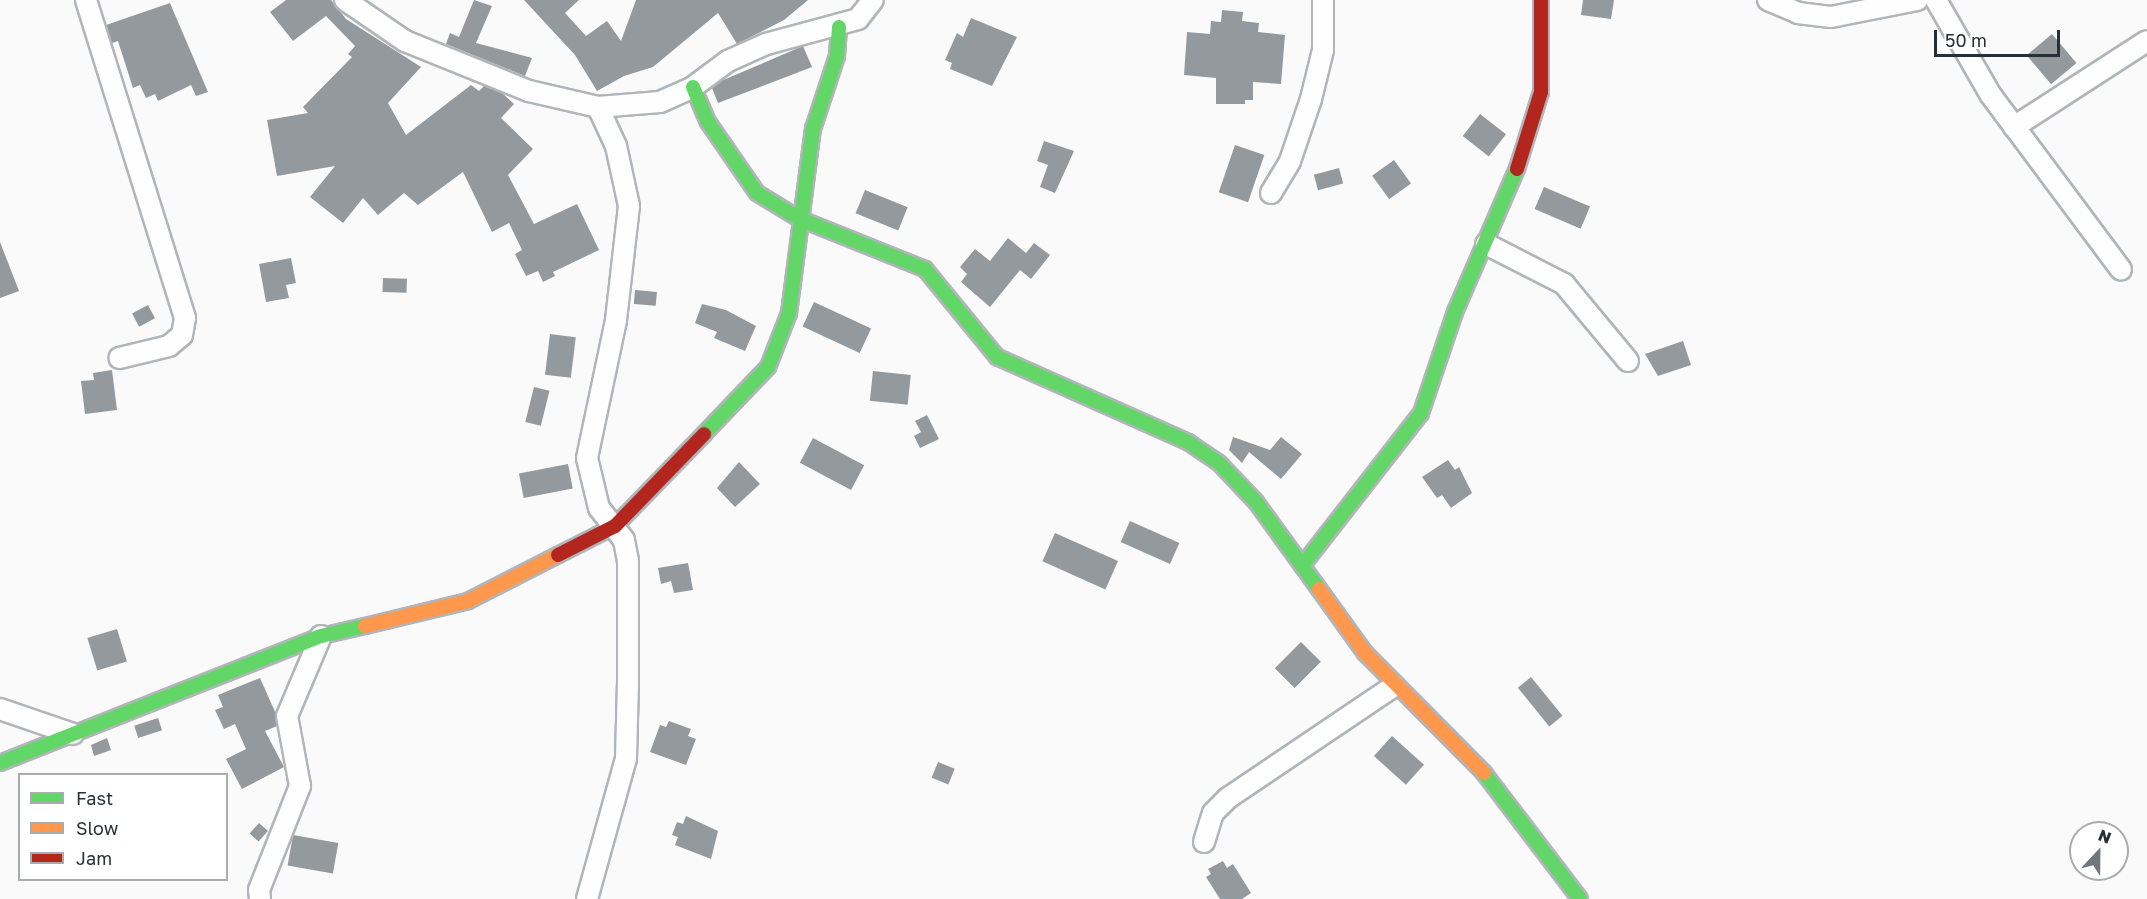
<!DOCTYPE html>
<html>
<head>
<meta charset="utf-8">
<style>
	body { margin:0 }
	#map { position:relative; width:2147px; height:899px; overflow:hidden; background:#fafafa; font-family:"Golos Text",sans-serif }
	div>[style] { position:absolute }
	.building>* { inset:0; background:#94999e; transform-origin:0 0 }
	.roads { filter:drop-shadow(2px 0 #b1b5b9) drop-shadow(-2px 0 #b1b5b9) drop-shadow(0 2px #b1b5b9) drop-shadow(0 -2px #b1b5b9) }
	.street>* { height:20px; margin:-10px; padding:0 10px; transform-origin:10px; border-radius:10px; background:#fefefe }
	.fast>* { height:14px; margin:-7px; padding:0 7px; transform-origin:7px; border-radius:7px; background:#63d668 }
	.slow>* { height:14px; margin:-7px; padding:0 7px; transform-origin:7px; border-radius:7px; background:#ff974d }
	.jam>* { height:14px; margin:-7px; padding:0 7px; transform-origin:7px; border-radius:7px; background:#b3261e }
	span { translate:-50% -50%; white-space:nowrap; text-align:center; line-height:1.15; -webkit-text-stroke:6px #fff; paint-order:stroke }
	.legend { position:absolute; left:18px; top:773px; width:210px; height:108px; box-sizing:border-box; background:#fff; border:2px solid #a9acaf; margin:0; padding:8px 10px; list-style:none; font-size:18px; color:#272f38 }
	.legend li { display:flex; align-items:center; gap:12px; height:30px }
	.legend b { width:30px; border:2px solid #a9acaf }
	.north { position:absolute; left:2069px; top:821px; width:60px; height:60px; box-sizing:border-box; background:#fff; border:2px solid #a9acaf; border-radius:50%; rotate:22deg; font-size:16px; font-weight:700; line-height:24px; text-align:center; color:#272f38 }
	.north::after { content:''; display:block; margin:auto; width:21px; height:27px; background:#71767c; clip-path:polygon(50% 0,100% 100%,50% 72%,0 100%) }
	.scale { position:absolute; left:1934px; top:30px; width:126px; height:27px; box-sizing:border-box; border:3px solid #272f38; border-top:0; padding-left:8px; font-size:18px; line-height:21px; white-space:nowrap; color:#272f38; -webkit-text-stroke:4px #fff; paint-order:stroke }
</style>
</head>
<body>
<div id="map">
	<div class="building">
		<div style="clip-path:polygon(286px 0,331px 0,346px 19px,421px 67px,388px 103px,406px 135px,471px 85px,479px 91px,484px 86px,502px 93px,514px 104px,501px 118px,533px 149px,508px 175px,534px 224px,577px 204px,599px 250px,553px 272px,555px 276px,543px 282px,538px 271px,526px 276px,515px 254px,522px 250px,509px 223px,492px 232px,463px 172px,418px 205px,404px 193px,378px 215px,363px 198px,343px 223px,310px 197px,335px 166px,277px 176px,267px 120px,308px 113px,303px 107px,352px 57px,348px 54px,355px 46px,326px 16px,293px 41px,270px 12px)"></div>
		<div style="clip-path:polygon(474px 0,492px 6px,476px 43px,532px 58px,525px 76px,446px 44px,450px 33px,459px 37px)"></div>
		<div style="clip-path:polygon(524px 0,579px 0,565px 13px,586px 36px,607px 21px,621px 41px,636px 0,808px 0,784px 20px,737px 44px,718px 13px,653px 67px,624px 76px,597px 91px,575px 55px)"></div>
		<div style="clip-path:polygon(1583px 0,1614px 0,1611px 19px,1581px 15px)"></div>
		<div style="clip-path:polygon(170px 3px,208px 92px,196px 96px,191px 85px,158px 101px,155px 94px,146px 98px,140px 85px,133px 88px,118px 41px,112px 43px,106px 25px)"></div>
		<div style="clip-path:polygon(1222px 10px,1243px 12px,1242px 21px,1259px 23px,1258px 32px,1285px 35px,1281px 84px,1253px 82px,1253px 100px,1245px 100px,1245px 104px,1216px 104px,1216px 78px,1184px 75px,1187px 32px,1210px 34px,1211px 21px,1221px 22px)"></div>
		<div style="clip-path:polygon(971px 18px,1017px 37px,992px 86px,950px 69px,952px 63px,945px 60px,957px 33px,963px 37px)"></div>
		<div style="left:2052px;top:34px;width:38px;height:33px;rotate:50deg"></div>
		<div style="clip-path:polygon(803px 46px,812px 67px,718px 103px,712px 88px,721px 81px)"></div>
		<div style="left:1480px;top:114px;width:33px;height:28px;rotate:38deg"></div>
		<div style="clip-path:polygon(1044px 141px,1074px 151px,1055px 193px,1040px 187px,1048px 165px,1037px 161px)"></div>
		<div style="left:1235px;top:145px;width:31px;height:50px;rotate:19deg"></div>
		<div style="left:1394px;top:160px;width:29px;height:27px;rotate:54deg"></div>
		<div style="left:1339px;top:168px;width:16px;height:26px;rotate:75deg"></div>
		<div style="left:1544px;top:187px;width:50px;height:24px;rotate:23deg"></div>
		<div style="left:865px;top:190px;width:46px;height:25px;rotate:22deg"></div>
		<div style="clip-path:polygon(1008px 238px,1026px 253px,1034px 243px,1050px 255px,1031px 279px,1020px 270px,990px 307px,961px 282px,967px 274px,960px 267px,975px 249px,990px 261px)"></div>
		<div style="clip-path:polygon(0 242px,19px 291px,0 298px)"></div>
		<div style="clip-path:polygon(291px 258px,296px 283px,286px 285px,289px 298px,266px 302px,259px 264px)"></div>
		<div style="left:383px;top:278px;width:24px;height:14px;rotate:2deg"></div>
		<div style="left:635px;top:290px;width:22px;height:14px;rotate:5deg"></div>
		<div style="left:814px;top:302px;width:63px;height:27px;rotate:25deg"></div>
		<div style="clip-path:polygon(702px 304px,726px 310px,756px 326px,745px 351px,714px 338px,717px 332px,695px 323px)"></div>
		<div style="left:148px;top:305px;width:15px;height:18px;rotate:62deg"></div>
		<div style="left:550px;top:334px;width:26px;height:41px;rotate:7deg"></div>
		<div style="clip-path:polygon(1683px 341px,1691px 365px,1658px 376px,1645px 354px)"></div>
		<div style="clip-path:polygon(112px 370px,117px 410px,85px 414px,81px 381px,94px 380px,93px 373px)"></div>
		<div style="left:873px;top:371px;width:38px;height:30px;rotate:6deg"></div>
		<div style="left:534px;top:387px;width:16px;height:36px;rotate:14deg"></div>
		<div style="clip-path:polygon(927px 415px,939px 439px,920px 448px,914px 436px,921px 432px,915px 421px)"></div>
		<div style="clip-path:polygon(1233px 437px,1270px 450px,1281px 437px,1302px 454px,1281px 479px,1249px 452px,1242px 463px,1229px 450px)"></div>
		<div style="left:813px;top:438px;width:58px;height:28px;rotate:28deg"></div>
		<div style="clip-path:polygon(1448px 460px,1455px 470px,1459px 467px,1472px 493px,1451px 508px,1442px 495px,1437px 498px,1422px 477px)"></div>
		<div style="clip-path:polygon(739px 462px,760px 484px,735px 507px,717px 488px)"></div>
		<div style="left:568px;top:464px;width:25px;height:50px;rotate:79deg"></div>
		<div style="left:1130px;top:521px;width:54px;height:23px;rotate:24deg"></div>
		<div style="left:1055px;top:533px;width:69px;height:31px;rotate:24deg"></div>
		<div style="clip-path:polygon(688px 563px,693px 590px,674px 593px,671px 581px,661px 584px,658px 568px)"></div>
		<div style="left:117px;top:629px;width:34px;height:31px;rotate:73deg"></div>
		<div style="left:1301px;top:642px;width:28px;height:37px;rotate:45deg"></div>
		<div style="left:1531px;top:677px;width:50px;height:17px;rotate:51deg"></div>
		<div style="clip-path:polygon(260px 678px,276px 714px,277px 726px,265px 731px,284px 767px,242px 789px,226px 759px,246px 749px,235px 724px,224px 729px,215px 710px,223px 707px,218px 695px)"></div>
		<div style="left:158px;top:718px;width:13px;height:25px;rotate:72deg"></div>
		<div style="clip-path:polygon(669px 721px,691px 729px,688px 736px,696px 739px,686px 765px,650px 752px,660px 725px,666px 727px)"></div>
		<div style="left:1392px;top:736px;width:43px;height:27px;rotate:42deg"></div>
		<div style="clip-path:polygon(107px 738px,111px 750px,94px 756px,91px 745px)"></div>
		<div style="left:938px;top:762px;width:18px;height:17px;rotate:22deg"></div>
		<div style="clip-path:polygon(686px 816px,718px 831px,711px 859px,675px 845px,678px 837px,672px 835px,677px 822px,683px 824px)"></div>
		<div style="left:259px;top:823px;width:12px;height:14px;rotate:42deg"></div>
		<div style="left:293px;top:835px;width:46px;height:31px;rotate:10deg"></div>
		<div style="clip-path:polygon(1223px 861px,1227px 868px,1233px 864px,1251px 893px,1242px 899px,1220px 899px,1206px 877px,1211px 874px,1208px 869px)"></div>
	</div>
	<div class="roads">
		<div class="street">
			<div style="left:86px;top:0;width:333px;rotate:72.7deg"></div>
			<div style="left:185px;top:318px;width:17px;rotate:100deg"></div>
			<div style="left:182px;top:335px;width:17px;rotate:140deg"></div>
			<div style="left:169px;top:346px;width:51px;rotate:166.5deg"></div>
			<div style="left:345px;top:0;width:73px;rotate:34.3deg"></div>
			<div style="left:405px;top:41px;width:134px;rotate:22deg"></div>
			<div style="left:529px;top:91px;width:71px;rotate:13.1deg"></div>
			<div style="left:598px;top:107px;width:62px;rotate:-4.6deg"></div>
			<div style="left:660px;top:102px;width:36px;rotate:-24deg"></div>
			<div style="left:693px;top:87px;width:44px;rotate:-36.6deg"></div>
			<div style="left:728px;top:61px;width:42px;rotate:-24.1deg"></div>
			<div style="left:766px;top:44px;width:95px;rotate:-15.2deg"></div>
			<div style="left:858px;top:19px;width:24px;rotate:-52deg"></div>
			<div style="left:1768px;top:0;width:33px;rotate:23deg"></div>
			<div style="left:1798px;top:13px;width:33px;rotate:7deg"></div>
			<div style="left:1831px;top:17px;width:88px;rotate:-11.2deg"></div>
			<div style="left:1936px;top:0;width:108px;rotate:60.1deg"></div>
			<div style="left:1990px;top:94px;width:219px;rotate:53.3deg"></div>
			<div style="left:2014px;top:127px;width:158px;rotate:-32.9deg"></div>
			<div style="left:1271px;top:193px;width:37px;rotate:-59deg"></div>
			<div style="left:1290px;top:161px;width:65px;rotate:-71.3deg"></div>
			<div style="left:1311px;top:99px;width:50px;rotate:-76.2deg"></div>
			<div style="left:1323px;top:50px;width:50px;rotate:-90deg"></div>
			<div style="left:1486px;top:244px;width:88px;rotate:27.1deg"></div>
			<div style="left:1564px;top:284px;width:100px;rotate:50.3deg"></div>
			<div style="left:0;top:709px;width:77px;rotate:18.9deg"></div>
			<div style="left:1204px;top:842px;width:30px;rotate:-73deg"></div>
			<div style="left:1213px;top:813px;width:21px;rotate:-45deg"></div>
			<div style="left:1228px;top:798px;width:200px;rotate:-34deg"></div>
			<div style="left:260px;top:899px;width:9px;rotate:-96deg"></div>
			<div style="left:259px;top:890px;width:112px;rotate:-68.5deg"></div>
			<div style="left:300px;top:786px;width:71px;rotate:-100.5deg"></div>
			<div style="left:287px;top:716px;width:87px;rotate:-67deg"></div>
			<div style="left:587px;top:899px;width:146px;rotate:-74.5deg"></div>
			<div style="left:626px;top:758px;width:74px;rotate:-88.5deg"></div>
			<div style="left:628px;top:684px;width:123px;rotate:-90deg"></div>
			<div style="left:628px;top:561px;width:21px;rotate:-101deg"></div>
			<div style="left:624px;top:540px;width:41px;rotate:-128deg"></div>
			<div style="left:599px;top:508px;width:51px;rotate:-103.5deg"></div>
			<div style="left:587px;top:458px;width:141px;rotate:-78.1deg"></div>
			<div style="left:616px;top:320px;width:115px;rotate:-83.5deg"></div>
			<div style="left:629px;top:206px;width:61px;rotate:-102.2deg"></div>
			<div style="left:616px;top:146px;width:43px;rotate:-114.8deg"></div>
		</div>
		<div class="fast">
			<div style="left:693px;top:87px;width:38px;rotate:67deg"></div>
			<div style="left:708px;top:122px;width:86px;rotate:55.4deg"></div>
			<div style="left:757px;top:193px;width:48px;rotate:31.4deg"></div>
			<div style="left:798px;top:218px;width:137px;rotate:21.9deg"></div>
			<div style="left:925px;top:269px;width:114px;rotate:50.7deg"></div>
			<div style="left:997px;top:357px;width:209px;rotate:24deg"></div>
			<div style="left:1188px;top:442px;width:37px;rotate:34deg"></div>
			<div style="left:1219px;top:463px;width:54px;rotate:46.5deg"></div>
			<div style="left:1256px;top:502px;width:107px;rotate:54.1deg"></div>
			<div style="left:704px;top:434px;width:93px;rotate:-46.3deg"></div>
			<div style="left:768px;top:367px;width:58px;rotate:-68.7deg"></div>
			<div style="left:789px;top:313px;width:186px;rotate:-82.6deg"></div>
			<div style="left:813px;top:129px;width:77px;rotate:-71.8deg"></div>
			<div style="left:837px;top:56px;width:29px;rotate:-86deg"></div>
			<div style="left:1302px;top:566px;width:194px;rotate:-52.1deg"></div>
			<div style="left:1421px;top:413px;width:107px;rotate:-71.4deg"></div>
			<div style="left:1455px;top:312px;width:156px;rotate:-66.6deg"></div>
			<div style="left:0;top:763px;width:345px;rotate:-21.6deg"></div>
			<div style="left:321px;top:636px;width:45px;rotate:-12.8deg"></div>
			<div style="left:1484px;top:773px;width:158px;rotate:52.7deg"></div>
		</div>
		<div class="slow">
			<div style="left:1319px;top:589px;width:79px;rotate:54.3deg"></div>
			<div style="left:1365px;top:653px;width:169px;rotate:45.2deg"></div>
			<div style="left:365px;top:626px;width:106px;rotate:-13.6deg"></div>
			<div style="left:468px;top:601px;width:101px;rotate:-27.1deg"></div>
		</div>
		<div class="jam">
			<div style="left:1517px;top:169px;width:81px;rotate:-72.7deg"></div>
			<div style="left:1541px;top:92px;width:92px;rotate:-90deg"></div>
			<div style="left:558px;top:555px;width:64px;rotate:-27deg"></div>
			<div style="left:615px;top:526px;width:128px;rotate:-45.9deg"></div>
		</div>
	</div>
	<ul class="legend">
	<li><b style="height:8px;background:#63d668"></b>Fast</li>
	<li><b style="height:8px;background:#ff974d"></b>Slow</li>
	<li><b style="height:8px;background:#b3261e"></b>Jam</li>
	</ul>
	<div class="north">N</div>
	<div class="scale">50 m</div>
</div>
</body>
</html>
